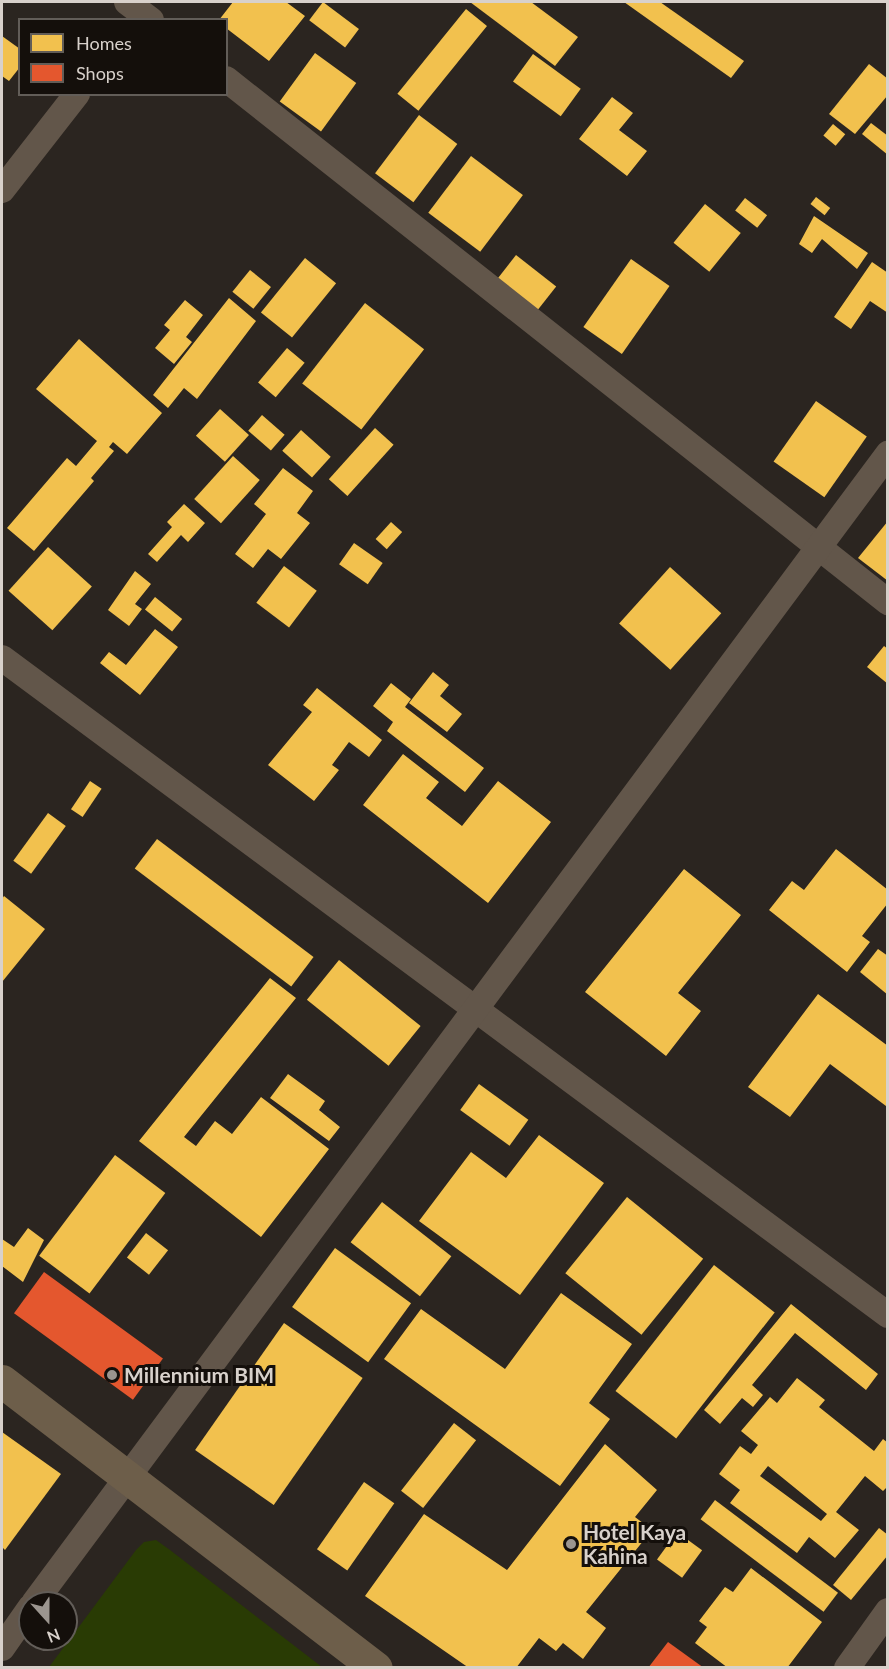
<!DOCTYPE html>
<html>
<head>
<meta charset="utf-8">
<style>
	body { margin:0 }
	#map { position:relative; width:889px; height:1669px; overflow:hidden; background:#2b2520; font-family:Lato,sans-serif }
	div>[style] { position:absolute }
	.green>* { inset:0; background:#293b04 }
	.homes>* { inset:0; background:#f2c14e; transform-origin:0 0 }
	.shops>* { inset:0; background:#e4572e; transform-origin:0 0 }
	.minor>* { height:26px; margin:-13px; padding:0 13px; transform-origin:13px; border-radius:13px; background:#62564a }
	.trunk>* { height:33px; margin:-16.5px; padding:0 16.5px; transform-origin:16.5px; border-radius:16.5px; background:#6d5e4a }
	.dots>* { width:16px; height:16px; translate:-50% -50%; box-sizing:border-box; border:3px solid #140f0b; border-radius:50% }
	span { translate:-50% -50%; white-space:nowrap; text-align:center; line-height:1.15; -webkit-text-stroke:6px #140f0b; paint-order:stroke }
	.poi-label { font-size:21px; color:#d8d1cb; font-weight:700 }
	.left { translate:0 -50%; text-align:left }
	.frame { position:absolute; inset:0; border:3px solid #d8d1cb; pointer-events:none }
	.legend { position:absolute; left:18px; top:18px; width:210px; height:78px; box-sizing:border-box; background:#140f0b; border:2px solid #625d58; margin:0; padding:8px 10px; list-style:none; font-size:18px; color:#d8d1cb }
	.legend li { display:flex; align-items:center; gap:12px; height:30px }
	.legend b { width:30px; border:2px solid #625d58 }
	.north { position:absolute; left:18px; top:1591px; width:60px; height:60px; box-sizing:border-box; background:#140f0b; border:2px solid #625d58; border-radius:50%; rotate:159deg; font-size:16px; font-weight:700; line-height:24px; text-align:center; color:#d8d1cb }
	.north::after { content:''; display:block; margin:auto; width:21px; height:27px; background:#9b958f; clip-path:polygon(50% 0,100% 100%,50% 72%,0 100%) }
</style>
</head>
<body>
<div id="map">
	<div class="green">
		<div style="clip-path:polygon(156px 1540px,170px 1550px,322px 1667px,49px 1667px,136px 1550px,144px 1542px)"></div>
	</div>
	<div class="homes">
		<div style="clip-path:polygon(233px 2px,286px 2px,305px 16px,269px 61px,226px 28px,226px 20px,219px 20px)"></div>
		<div style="left:323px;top:2px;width:45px;height:23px;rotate:37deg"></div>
		<div style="clip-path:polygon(470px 2px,531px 2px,578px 37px,555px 66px)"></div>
		<div style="clip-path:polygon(624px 2px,660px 2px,744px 61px,731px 78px)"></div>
		<div style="left:466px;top:9px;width:27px;height:109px;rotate:39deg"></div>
		<div style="clip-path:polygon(2px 36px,20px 49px,20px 67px,9px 81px,2px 76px)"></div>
		<div style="left:315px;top:53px;width:51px;height:60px;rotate:36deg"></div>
		<div style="left:533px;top:54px;width:59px;height:34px;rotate:36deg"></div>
		<div style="clip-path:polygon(869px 64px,888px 79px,888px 95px,855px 134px,829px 114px)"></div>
		<div style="clip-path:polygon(612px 97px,633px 113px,619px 130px,647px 151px,627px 176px,579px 139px)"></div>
		<div style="left:419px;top:115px;width:48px;height:73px;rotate:37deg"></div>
		<div style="clip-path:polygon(871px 123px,888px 136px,888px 155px,862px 134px)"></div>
		<div style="left:833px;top:124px;width:16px;height:15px;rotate:40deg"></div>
		<div style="left:471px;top:156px;width:65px;height:71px;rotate:37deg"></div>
		<div style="left:816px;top:197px;width:18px;height:9px;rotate:38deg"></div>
		<div style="left:745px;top:198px;width:28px;height:16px;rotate:38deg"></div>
		<div style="left:705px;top:204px;width:46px;height:50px;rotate:39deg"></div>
		<div style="clip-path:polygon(814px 216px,868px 253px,857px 269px,822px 239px,812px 253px,799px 244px)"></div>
		<div style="left:516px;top:255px;width:51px;height:32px;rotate:38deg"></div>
		<div style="left:305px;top:258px;width:40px;height:70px;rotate:39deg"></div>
		<div style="left:631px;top:259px;width:47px;height:83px;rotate:35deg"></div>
		<div style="clip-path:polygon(872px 262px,888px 273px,888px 313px,870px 301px,851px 329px,834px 317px)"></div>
		<div style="left:250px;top:270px;width:27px;height:28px;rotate:39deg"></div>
		<div style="clip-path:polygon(229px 298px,256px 321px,197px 399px,184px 388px,168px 408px,153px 395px)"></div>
		<div style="clip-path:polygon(185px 300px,203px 315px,186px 337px,192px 342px,174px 364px,155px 348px,170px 330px,164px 325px)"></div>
		<div style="left:365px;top:303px;width:75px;height:102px;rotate:38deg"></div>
		<div style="clip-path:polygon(79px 339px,162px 413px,127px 454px,113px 442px,109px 447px,114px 451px,91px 478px,94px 481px,34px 551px,7px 528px,67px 458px,76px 466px,97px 441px,36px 389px)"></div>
		<div style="left:287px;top:348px;width:23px;height:45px;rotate:40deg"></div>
		<div style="left:816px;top:401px;width:62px;height:74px;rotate:35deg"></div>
		<div style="left:220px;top:409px;width:39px;height:36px;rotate:42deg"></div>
		<div style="left:262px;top:415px;width:30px;height:21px;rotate:41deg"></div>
		<div style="left:375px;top:428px;width:25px;height:69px;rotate:42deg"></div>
		<div style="left:301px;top:430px;width:40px;height:28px;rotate:42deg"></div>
		<div style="left:233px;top:456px;width:36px;height:58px;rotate:42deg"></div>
		<div style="clip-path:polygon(283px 468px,313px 491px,297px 513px,310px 523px,281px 559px,268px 549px,253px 568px,235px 554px,266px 514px,254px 504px)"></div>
		<div style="clip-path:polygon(184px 504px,205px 523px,188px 542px,181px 535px,157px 562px,148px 554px,172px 527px,167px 522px)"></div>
		<div style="clip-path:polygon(888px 521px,888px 581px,858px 558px)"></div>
		<div style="left:391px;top:522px;width:15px;height:23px;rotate:42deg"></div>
		<div style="left:354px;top:543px;width:35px;height:26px;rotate:35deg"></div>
		<div style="left:48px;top:547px;width:59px;height:59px;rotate:42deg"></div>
		<div style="left:284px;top:566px;width:41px;height:46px;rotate:37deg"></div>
		<div style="left:670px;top:567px;width:69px;height:76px;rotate:42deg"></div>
		<div style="clip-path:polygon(135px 571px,151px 584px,135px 604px,142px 609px,129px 626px,108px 610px)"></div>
		<div style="left:155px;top:597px;width:35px;height:16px;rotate:39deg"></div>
		<div style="clip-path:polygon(155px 629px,178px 647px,140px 695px,100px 663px,109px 652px,126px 665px)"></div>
		<div style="clip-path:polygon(884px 646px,888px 649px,888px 684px,867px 667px)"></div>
		<div style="clip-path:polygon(433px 672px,449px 685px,440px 696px,462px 714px,447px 732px,409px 703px)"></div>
		<div style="clip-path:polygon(391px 683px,411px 699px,405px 707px,484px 768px,465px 792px,387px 731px,393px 722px,373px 706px)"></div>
		<div style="clip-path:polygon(317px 688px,382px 740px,369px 757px,349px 742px,332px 765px,339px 770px,314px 801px,268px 765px,312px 712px,303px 705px)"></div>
		<div style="clip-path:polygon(403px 754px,439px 782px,426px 798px,462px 826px,498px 781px,551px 822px,488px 903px,363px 805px)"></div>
		<div style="left:90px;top:781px;width:14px;height:34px;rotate:34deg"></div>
		<div style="left:48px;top:813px;width:22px;height:59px;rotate:36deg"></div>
		<div style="left:157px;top:839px;width:196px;height:37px;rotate:37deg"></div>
		<div style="clip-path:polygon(836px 849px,888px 890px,888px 903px,862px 936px,870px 942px,847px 972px,769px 910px,792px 881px,804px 890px)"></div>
		<div style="clip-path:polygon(684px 869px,741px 915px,678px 993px,701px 1011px,666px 1056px,585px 992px)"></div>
		<div style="clip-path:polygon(4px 896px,45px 929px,2px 982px,2px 899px)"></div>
		<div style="clip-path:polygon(878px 949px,888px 956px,888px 995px,860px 972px)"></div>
		<div style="left:339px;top:960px;width:105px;height:51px;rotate:39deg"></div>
		<div style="clip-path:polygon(270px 978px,296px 998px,184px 1137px,196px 1146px,215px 1121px,232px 1134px,261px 1097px,329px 1149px,261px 1237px,139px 1141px)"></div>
		<div style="clip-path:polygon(818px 994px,888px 1046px,886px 1106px,830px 1064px,790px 1117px,748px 1087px)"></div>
		<div style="clip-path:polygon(288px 1074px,325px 1101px,319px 1110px,340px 1127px,329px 1141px,270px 1098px)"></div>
		<div style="left:479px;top:1084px;width:61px;height:32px;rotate:36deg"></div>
		<div style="clip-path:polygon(539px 1135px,604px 1183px,520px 1295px,419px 1221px,471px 1152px,506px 1178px)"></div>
		<div style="left:115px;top:1155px;width:63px;height:126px;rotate:37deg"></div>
		<div style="left:627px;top:1197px;width:98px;height:98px;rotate:39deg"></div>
		<div style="left:382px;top:1202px;width:88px;height:51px;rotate:38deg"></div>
		<div style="clip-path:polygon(28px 1228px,44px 1240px,23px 1282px,2px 1266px,2px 1239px,14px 1247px)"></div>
		<div style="left:146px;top:1233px;width:28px;height:31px;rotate:38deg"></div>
		<div style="left:335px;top:1248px;width:94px;height:73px;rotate:36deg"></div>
		<div style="left:714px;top:1265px;width:77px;height:160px;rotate:38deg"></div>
		<div style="clip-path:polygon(561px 1293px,632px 1344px,589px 1403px,610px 1419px,560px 1486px,384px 1359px,421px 1309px,505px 1369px)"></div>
		<div style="clip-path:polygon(791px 1304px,878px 1374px,866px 1390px,795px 1333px,752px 1385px,763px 1395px,753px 1407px,742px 1398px,720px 1424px,704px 1410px)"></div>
		<div style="left:284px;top:1323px;width:96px;height:155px;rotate:35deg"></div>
		<div style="clip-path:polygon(evenodd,797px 1378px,825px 1400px,819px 1407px,874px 1451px,883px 1439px,888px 1443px,888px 1486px,883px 1491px,865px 1476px,836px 1512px,859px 1530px,835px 1558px,809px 1537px,797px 1553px,730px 1503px,740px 1490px,719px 1474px,740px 1446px,751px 1454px,758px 1445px,741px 1431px,770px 1397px,777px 1403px,797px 1378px,768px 1466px,827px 1514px,821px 1521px,760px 1476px,768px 1466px)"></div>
		<div style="left:454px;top:1423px;width:28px;height:86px;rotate:38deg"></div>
		<div style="clip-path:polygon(2px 1432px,61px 1474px,5px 1550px,2px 1547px)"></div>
		<div style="clip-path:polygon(605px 1444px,657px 1490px,635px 1517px,652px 1530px,586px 1612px,606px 1628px,583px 1659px,563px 1643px,556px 1651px,539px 1638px,516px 1668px,469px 1668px,365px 1596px,424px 1514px,507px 1570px)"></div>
		<div style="left:364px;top:1482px;width:37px;height:82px;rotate:35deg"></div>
		<div style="left:715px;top:1500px;width:154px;height:24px;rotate:37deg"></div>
		<div style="clip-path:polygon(879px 1528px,888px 1535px,888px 1555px,851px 1600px,833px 1585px)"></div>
		<div style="left:677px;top:1532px;width:31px;height:34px;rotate:36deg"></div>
		<div style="clip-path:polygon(751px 1568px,822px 1622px,787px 1668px,728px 1668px,695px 1643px,707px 1627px,699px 1621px,725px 1587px,733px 1592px)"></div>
	</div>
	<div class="shops">
		<div style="left:44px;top:1272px;width:147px;height:51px;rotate:36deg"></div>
		<div style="clip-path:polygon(668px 1642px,704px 1668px,648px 1668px)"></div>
	</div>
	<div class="minor">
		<div style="left:127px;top:2px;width:30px;rotate:37deg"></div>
		<div style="left:226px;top:79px;width:844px;rotate:38.31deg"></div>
		<div style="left:2px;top:190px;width:122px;rotate:-52deg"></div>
		<div style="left:2px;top:658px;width:1103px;rotate:36.56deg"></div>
		<div style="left:34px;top:1603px;width:1432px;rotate:-53.38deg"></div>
		<div style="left:2px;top:1648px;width:49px;rotate:-55deg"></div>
		<div style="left:847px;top:1668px;width:70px;rotate:-54.3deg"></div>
	</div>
	<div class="trunk">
		<div style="left:2px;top:1381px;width:471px;rotate:37.5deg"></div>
	</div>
	<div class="dots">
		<div style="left:112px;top:1375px;background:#9b958f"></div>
		<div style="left:571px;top:1544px;background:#9b958f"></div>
	</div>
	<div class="poi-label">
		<span class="left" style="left:124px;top:1375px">Millennium BIM</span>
		<span class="left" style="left:583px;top:1544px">Hotel Kaya<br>Kahina</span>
	</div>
	<div class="frame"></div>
	<ul class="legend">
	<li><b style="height:16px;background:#f2c14e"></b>Homes</li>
	<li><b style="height:16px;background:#e4572e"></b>Shops</li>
	</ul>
	<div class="north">N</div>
</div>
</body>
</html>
